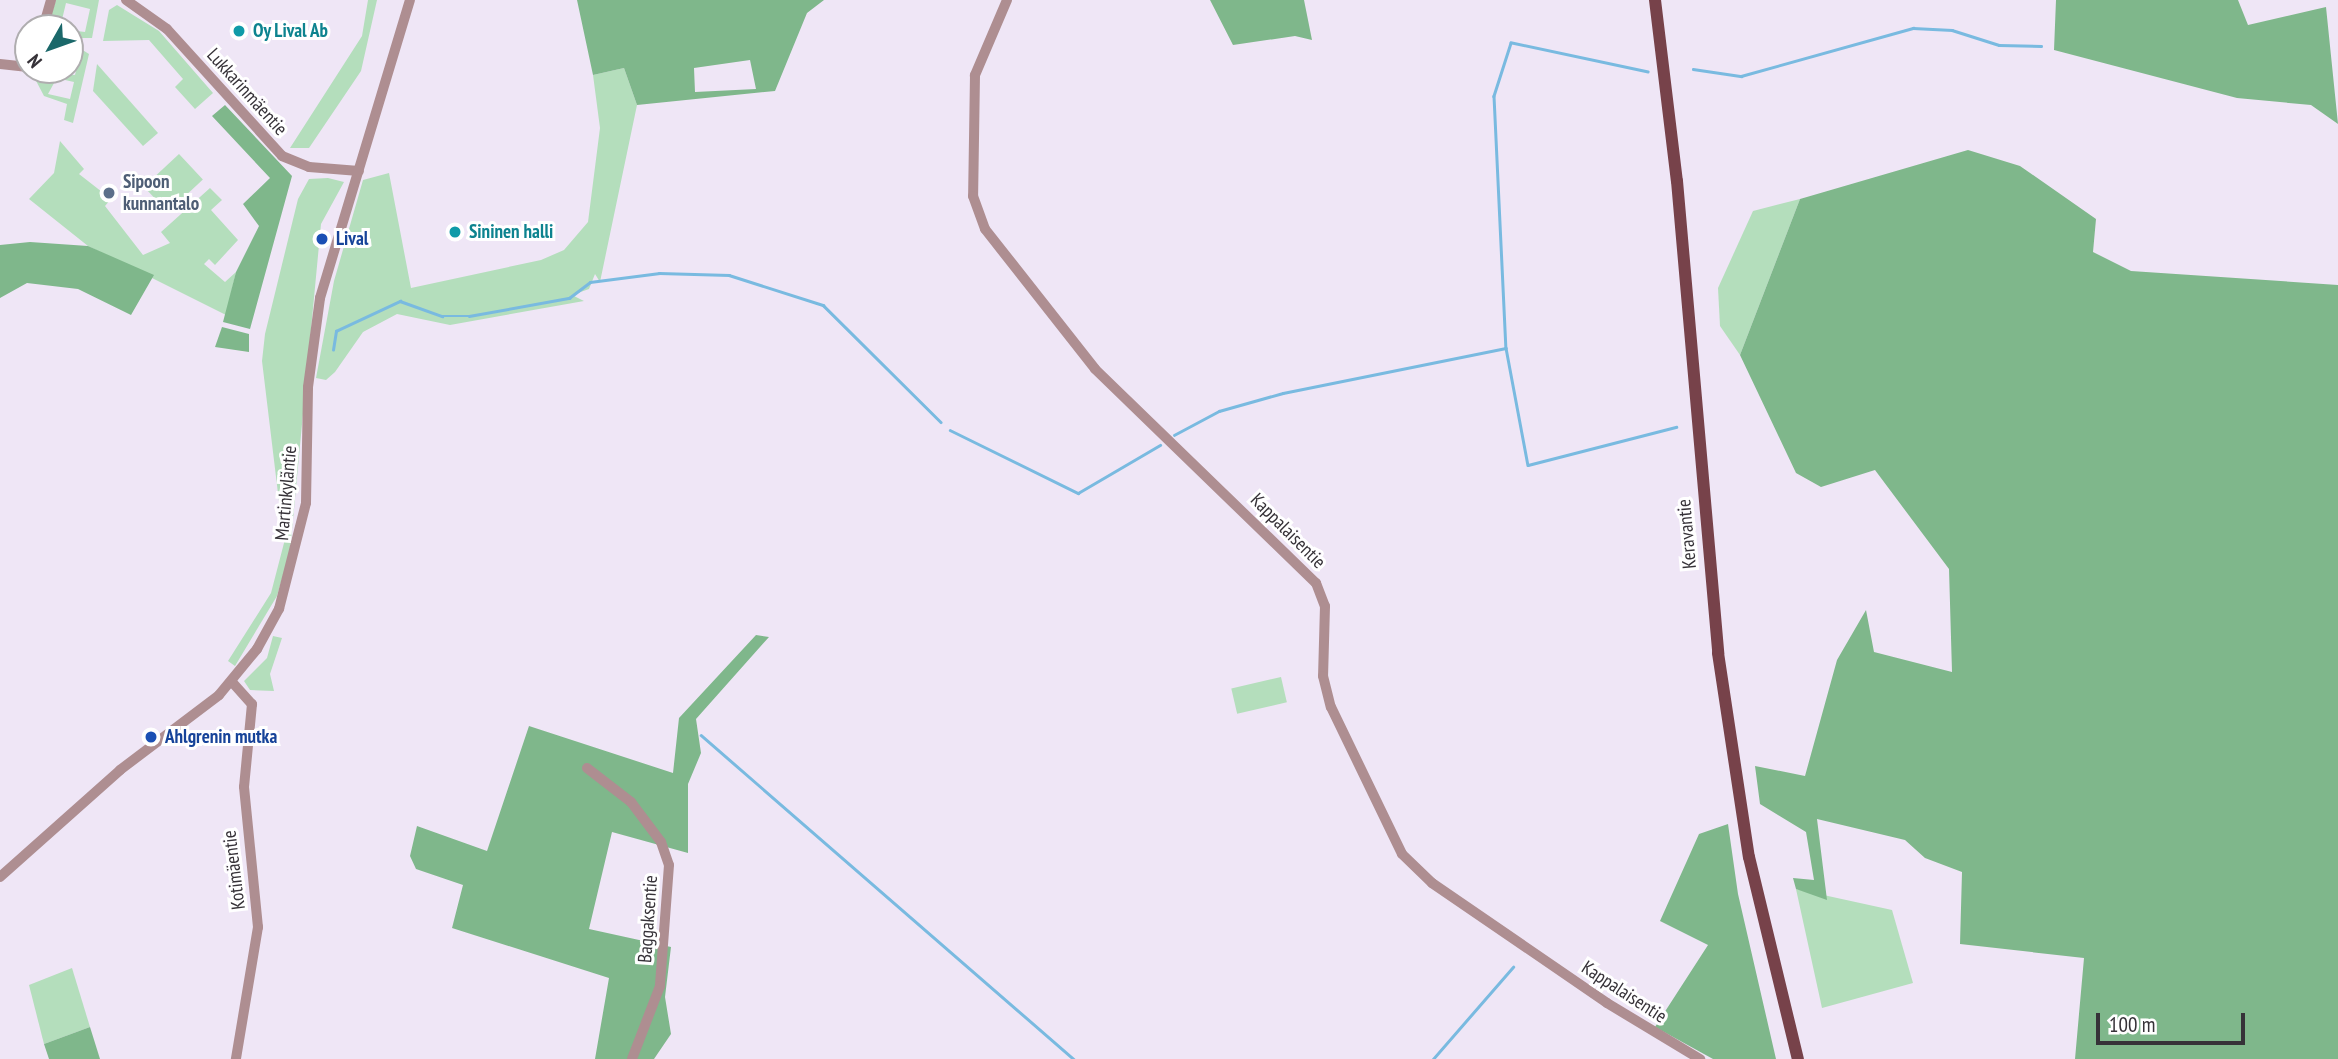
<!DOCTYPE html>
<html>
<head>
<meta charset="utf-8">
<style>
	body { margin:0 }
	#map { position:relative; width:2338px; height:1059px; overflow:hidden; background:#efe6f6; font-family:"PT Sans Narrow",sans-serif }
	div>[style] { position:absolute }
	.green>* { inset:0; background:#b4debc; transform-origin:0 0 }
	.forest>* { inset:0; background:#7fb78b }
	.stream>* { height:2.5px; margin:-1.25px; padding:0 1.25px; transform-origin:1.25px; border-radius:1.25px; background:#79bae0 }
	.minor>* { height:10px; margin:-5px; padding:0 5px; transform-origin:5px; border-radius:5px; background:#ae8e91 }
	.major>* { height:12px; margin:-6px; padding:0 6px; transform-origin:6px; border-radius:6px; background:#77424a }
	.dots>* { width:19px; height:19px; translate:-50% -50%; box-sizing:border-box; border:4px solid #fff; border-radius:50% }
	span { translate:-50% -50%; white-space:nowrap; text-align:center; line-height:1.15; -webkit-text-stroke:6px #fff; paint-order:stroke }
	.culture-label { font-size:19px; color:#0d838f; font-weight:700 }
	.left { translate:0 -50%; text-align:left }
	.street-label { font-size:19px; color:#363238 }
	.service-label { font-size:19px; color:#4e5e75; font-weight:700 }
	.transit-label { font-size:19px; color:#164399; font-weight:700 }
	.north { position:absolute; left:14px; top:14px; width:70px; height:70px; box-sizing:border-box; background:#fff; border:2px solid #afadaf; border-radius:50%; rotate:230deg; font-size:19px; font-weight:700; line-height:28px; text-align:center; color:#363238 }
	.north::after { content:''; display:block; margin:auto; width:24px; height:32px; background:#1b686a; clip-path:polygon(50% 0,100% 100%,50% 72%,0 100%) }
	.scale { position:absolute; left:2096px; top:1013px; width:149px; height:32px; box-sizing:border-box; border:4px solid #363238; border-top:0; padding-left:9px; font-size:21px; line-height:24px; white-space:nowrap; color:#363238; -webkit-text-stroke:5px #fff; paint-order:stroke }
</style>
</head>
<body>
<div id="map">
	<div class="green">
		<div style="clip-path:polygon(56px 0,99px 0,92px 38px,76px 38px,77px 31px,85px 32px,90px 9px,66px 3px,60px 28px,47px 28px)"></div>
		<div style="clip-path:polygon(368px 0,377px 0,361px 71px,309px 148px,290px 148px,362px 36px)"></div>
		<div style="clip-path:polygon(117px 5px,159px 31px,213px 93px,195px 109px,175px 87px,183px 79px,149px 40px,103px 41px,109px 10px)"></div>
		<div style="clip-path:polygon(81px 49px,89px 54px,73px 123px,64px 120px,67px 104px,44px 96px,33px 75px,35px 70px,59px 74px,48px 94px,70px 99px,74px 82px,65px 80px,67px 74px,75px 75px)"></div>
		<div style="clip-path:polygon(97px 64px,158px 133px,143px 146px,93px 91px)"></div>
		<div style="clip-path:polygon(624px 68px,637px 105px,600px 282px,595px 274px,589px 289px,572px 295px,584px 301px,450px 325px,397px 314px,363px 332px,335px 372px,326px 380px,316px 378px,334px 281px,363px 180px,389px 173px,411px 288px,541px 260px,564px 250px,588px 222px,600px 128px,593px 75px)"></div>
		<div style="clip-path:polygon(60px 141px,84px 169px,79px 174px,111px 199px,105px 206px,143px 255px,170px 243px,161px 232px,210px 188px,222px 200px,211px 210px,238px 240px,215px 265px,209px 259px,204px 264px,225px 282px,236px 272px,226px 315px,88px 246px,29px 199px,54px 173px)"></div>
		<div style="left:179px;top:154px;width:35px;height:48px;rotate:47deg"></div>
		<div style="clip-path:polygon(328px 178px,344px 182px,321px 224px,290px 551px,277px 596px,235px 666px,228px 661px,271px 593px,284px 543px,262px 361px,265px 334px,298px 199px,309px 179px)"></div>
		<div style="clip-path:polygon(1800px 199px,1740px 355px,1720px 326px,1718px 288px,1753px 211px)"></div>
		<div style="clip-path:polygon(273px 636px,282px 638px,270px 674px,274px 691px,250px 690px,244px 681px,267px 658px)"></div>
		<div style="left:1281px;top:677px;width:26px;height:51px;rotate:77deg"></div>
		<div style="clip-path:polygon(1796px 889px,1892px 910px,1913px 983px,1822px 1008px)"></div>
		<div style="clip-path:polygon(72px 968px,90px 1027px,44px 1044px,29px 985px)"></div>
	</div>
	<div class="forest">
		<div style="clip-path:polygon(evenodd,577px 0,824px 0,807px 13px,775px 91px,637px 105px,624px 68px,593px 75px,577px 0,750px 60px,756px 89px,695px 92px,694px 68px,750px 60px)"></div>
		<div style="clip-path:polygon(1210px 0,1304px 0,1312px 40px,1295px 36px,1233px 45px)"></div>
		<div style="clip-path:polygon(2056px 0,2238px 0,2248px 25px,2326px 7px,2338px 124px,2311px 105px,2237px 98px,2054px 50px)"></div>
		<div style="clip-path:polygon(225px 105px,292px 176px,250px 329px,223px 322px,236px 272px,259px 226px,243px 204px,270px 178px,212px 116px)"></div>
		<div style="clip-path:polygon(1968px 150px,2020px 166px,2096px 219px,2093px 252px,2131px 271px,2338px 285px,2338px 1059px,2075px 1059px,2084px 958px,1960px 944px,1962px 872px,1925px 858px,1905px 840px,1817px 819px,1827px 900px,1796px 889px,1793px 878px,1814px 880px,1806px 832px,1760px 804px,1755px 766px,1805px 776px,1837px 660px,1866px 610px,1874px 652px,1952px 672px,1949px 569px,1875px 470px,1821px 487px,1796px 473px,1740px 355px,1800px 199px)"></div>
		<div style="clip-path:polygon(30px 242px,88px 246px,154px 275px,131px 315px,78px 289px,27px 283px,0 298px,0 245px)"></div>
		<div style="clip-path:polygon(222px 327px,249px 334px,249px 352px,215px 347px)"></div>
		<div style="clip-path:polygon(756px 635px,769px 637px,696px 719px,701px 753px,688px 784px,688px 853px,612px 832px,589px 929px,671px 947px,665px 997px,671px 1034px,654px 1059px,595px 1059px,609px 978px,452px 928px,463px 885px,416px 869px,410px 856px,417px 826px,487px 851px,529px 726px,673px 773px,679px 718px)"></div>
		<div style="clip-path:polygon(1728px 824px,1738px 894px,1776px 1059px,1713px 1059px,1655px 1027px,1708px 945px,1660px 921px,1699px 834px)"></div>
		<div style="clip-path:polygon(90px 1027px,100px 1059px,49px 1059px,44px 1044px)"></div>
	</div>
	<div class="stream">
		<div style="left:1693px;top:69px;width:49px;rotate:8.3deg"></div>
		<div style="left:1741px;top:76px;width:179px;rotate:-15.6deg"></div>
		<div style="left:1913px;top:28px;width:39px;rotate:3deg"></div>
		<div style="left:1952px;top:30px;width:49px;rotate:17.7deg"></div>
		<div style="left:1999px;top:45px;width:42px;rotate:1.4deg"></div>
		<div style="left:1648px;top:72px;width:140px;rotate:-168deg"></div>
		<div style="left:1511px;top:43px;width:56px;rotate:107.8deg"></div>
		<div style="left:1494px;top:96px;width:252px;rotate:87.3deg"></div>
		<div style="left:1506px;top:348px;width:119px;rotate:79.4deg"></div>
		<div style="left:1528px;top:465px;width:153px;rotate:-14.4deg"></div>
		<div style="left:333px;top:350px;width:19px;rotate:-81deg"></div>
		<div style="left:336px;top:331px;width:71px;rotate:-25.1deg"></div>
		<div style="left:400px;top:301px;width:45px;rotate:19.7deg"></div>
		<div style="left:442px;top:316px;width:27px"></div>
		<div style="left:469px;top:316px;width:102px;rotate:-10.2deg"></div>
		<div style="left:569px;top:298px;width:26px;rotate:-37deg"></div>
		<div style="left:590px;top:282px;width:70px;rotate:-7.4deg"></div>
		<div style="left:659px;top:273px;width:70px;rotate:1.6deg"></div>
		<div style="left:729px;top:275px;width:99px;rotate:17.7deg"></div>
		<div style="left:823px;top:305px;width:166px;rotate:44.8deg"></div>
		<div style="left:950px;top:430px;width:143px;rotate:26.2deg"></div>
		<div style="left:1078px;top:493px;width:95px;rotate:-30.3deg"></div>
		<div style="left:1174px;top:435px;width:51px;rotate:-28.1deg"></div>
		<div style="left:1219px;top:411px;width:66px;rotate:-15.7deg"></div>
		<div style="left:1283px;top:393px;width:227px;rotate:-11.4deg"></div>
		<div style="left:701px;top:735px;width:494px;rotate:41deg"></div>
		<div style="left:1433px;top:1059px;width:122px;rotate:-49deg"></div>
	</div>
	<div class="minor">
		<div style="left:126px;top:0;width:50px;rotate:35.3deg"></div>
		<div style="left:167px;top:29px;width:171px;rotate:47.8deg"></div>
		<div style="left:282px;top:156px;width:29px;rotate:22deg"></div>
		<div style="left:309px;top:167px;width:50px;rotate:4.6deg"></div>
		<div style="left:1007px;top:0;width:82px;rotate:113.1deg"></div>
		<div style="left:975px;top:75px;width:121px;rotate:90.9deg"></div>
		<div style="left:973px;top:196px;width:35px;rotate:70deg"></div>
		<div style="left:985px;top:229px;width:178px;rotate:51.8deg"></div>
		<div style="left:1095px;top:369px;width:308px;rotate:44.1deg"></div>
		<div style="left:1316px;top:583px;width:25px;rotate:69deg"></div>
		<div style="left:1325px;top:606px;width:70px;rotate:91.6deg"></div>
		<div style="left:1323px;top:676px;width:32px;rotate:76deg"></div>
		<div style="left:1331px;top:707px;width:163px;rotate:64.2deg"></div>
		<div style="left:1402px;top:854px;width:42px;rotate:44deg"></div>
		<div style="left:1432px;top:883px;width:212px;rotate:34.4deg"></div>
		<div style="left:1607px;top:1003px;width:109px;rotate:31.1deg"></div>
		<div style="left:43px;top:28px;width:29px;rotate:-74deg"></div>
		<div style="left:0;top:64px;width:28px;rotate:6deg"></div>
		<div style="left:232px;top:682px;width:30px;rotate:48deg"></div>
		<div style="left:252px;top:704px;width:83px;rotate:95.5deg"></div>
		<div style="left:244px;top:787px;width:141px;rotate:84.3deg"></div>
		<div style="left:258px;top:927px;width:134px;rotate:99.5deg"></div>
		<div style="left:587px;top:768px;width:56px;rotate:37.7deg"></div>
		<div style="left:631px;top:802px;width:50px;rotate:53.1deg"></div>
		<div style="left:661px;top:842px;width:24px;rotate:71deg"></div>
		<div style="left:669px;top:865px;width:121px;rotate:94.3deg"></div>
		<div style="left:660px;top:986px;width:78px;rotate:111deg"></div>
		<div style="left:0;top:877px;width:161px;rotate:-41.7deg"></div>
		<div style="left:120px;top:770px;width:124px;rotate:-37.1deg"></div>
		<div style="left:219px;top:695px;width:60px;rotate:-50.4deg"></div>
		<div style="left:257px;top:649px;width:46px;rotate:-61.2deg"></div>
		<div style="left:279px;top:609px;width:109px;rotate:-75.7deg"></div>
		<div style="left:306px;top:503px;width:116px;rotate:-89deg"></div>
		<div style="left:308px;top:387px;width:90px;rotate:-82.3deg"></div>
		<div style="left:320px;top:298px;width:311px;rotate:-73.2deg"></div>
	</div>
	<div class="major">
		<div style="left:1655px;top:0;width:182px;rotate:83.1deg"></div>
		<div style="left:1677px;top:181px;width:474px;rotate:85deg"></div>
		<div style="left:1718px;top:653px;width:206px;rotate:81.4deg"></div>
		<div style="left:1749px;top:857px;width:208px;rotate:76.4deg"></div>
	</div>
	<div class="dots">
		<div style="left:239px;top:31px;background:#0f9aa8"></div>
		<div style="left:109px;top:193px;background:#5c6f8a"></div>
		<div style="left:455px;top:232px;background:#0f9aa8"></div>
		<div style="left:322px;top:239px;background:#1a4fb4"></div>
		<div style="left:151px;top:737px;background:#1a4fb4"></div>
	</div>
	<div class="culture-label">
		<span class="left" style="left:253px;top:31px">Oy Lival Ab</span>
		<span class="left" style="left:469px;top:232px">Sininen halli</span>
	</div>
	<div class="street-label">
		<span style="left:247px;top:92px;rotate:48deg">Lukkarinmäentie</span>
		<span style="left:286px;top:493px;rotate:-85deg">Martinkyläntie</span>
		<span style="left:1288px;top:531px;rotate:45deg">Kappalaisentie</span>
		<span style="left:1687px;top:534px;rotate:-95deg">Keravantie</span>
		<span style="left:234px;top:870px;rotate:-97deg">Kotimäentie</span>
		<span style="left:648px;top:919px;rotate:-86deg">Baggaksentie</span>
		<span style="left:1624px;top:992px;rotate:33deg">Kappalaisentie</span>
	</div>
	<div class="service-label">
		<span class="left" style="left:123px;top:193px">Sipoon<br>kunnantalo</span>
	</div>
	<div class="transit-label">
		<span class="left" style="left:336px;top:239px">Lival</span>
		<span class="left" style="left:165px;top:737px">Ahlgrenin mutka</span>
	</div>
	<div class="north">N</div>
	<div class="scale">100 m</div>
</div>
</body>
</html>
